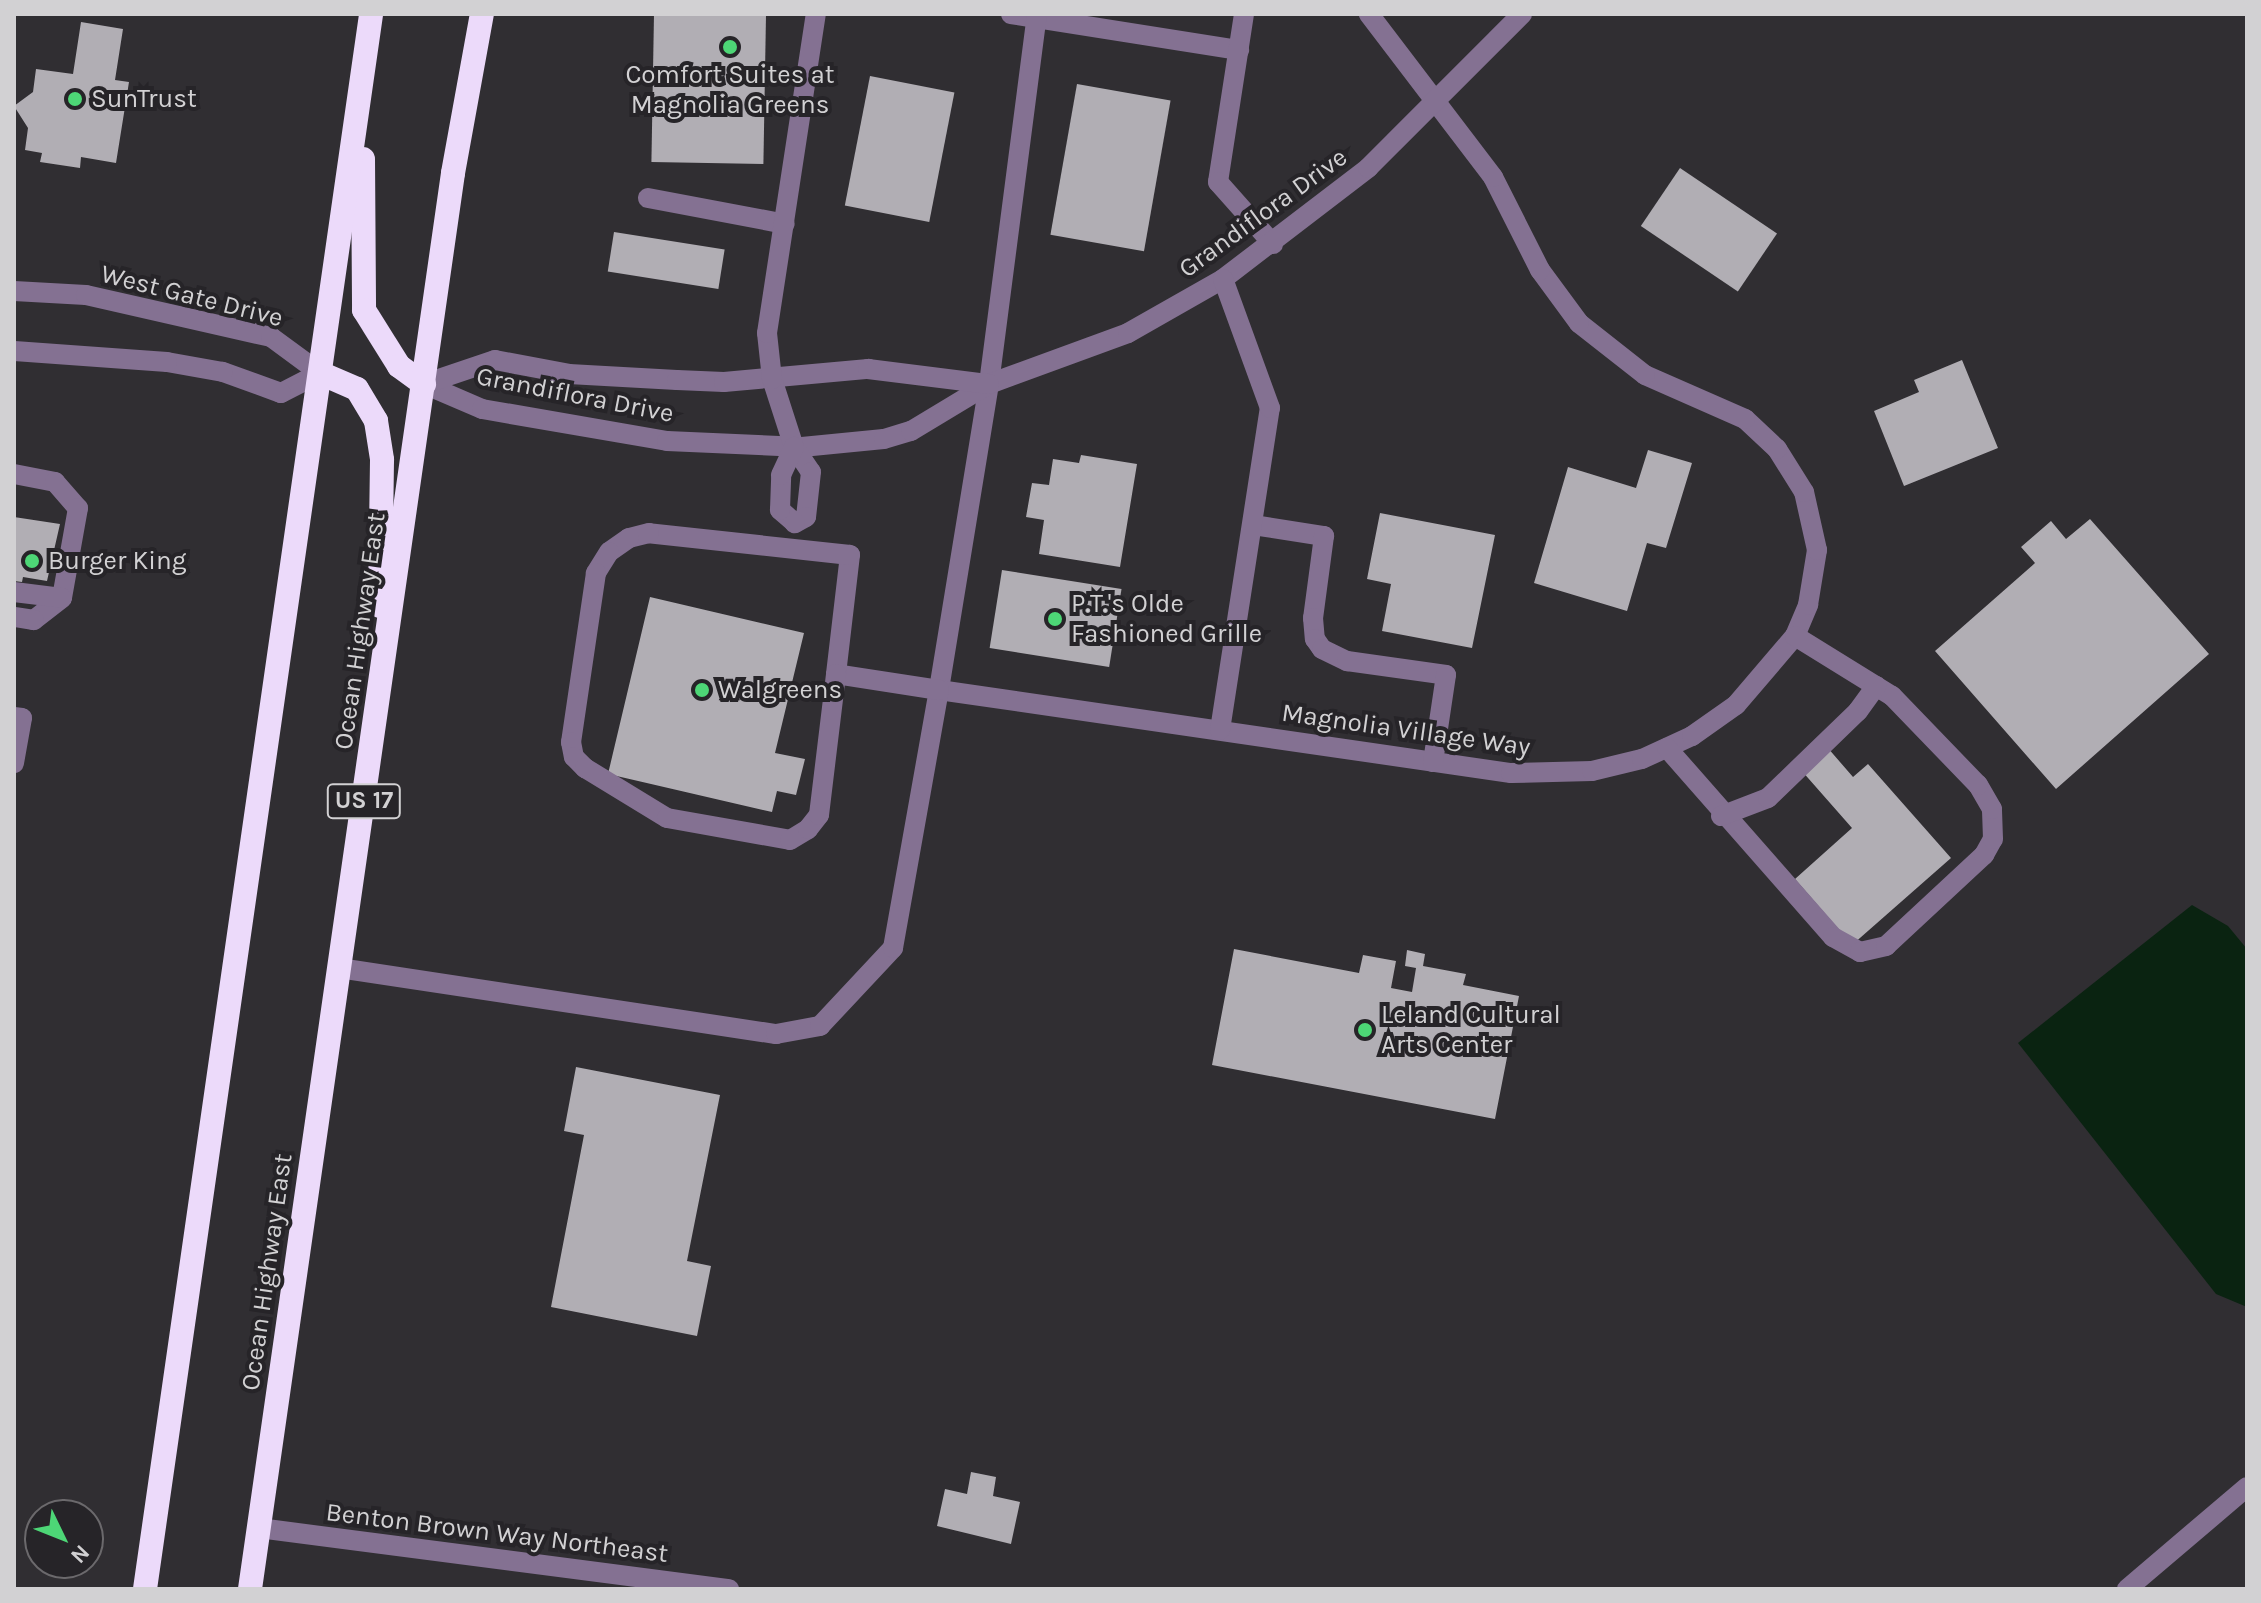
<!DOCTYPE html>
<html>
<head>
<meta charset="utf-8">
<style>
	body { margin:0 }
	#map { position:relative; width:2261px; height:1603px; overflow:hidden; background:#302e32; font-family:Karla,sans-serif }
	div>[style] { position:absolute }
	.water>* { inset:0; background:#0a2311 }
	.building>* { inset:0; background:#b1aeb4; transform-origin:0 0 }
	.minor>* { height:20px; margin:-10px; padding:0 10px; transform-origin:10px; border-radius:10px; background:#847192 }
	.highway>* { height:24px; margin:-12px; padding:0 12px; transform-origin:12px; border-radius:12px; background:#ecdafa }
	.dots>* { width:22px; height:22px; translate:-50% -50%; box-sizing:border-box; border:4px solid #262428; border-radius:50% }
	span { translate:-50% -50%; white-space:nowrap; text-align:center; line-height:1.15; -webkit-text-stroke:8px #262428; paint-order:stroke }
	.shield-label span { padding:2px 6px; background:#262428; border:2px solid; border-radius:6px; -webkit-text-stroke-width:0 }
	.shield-label { font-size:24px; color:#d2d1d3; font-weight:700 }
	.poi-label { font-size:26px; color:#d2d1d3 }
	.left { translate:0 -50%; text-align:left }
	.street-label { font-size:26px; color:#d2d1d3 }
	.frame { position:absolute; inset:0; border:16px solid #d2d1d3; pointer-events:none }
	.north { position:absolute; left:24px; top:1499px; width:80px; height:80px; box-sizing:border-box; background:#262428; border:2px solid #6b696c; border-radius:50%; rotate:133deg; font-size:22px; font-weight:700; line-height:32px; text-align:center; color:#d2d1d3 }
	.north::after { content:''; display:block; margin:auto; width:28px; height:36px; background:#4dd676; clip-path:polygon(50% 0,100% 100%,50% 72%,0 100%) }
</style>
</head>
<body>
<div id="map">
	<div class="water">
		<div style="clip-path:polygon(2192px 905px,2228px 926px,2247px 949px,2247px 1307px,2216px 1294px,2018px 1043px)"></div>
	</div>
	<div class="building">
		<div style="left:654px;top:14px;width:112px;height:148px;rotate:1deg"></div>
		<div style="clip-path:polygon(81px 22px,123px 29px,115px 80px,129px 82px,116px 163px,81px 157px,80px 168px,40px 162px,42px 153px,25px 150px,28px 128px,14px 106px,33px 92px,36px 69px,73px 74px)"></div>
		<div style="left:870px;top:76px;width:86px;height:132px;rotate:11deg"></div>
		<div style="left:1077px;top:84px;width:95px;height:153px;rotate:10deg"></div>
		<div style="left:1680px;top:168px;width:117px;height:70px;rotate:34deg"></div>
		<div style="left:614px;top:232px;width:112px;height:40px;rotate:9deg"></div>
		<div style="clip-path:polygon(1962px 360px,1998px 448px,1904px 486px,1874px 411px,1919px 392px,1914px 380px)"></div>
		<div style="clip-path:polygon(1648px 450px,1692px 463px,1666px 548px,1647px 543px,1627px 611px,1534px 583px,1568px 467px,1636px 488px)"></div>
		<div style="clip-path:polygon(1081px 455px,1137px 464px,1120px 567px,1039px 554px,1044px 520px,1026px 517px,1032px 483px,1049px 485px,1053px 459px,1079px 463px)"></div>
		<div style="clip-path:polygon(1380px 513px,1495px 535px,1472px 648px,1382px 631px,1391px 584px,1367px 579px)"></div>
		<div style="clip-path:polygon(14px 517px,60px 524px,47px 581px,23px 577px,22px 582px,14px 581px)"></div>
		<div style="clip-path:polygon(2090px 519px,2209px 654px,2056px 789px,1935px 651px,2035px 563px,2021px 547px,2051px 521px,2066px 539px)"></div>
		<div style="left:1002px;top:570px;width:121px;height:79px;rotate:9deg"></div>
		<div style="clip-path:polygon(650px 597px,804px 633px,775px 753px,805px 759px,796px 795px,777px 791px,772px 812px,608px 774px)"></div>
		<div style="clip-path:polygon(1827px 747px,1853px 777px,1868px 764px,1951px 858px,1852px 945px,1795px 879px,1852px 828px,1801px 770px)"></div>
		<div style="clip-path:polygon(1234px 949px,1359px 973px,1363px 955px,1396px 961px,1391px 988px,1412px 992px,1416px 968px,1405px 966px,1407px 950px,1425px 954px,1423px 966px,1466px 974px,1463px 985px,1519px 996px,1495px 1119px,1212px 1065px)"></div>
		<div style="clip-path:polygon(576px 1067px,720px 1095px,687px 1261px,711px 1266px,697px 1336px,551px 1307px,584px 1135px,564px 1131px)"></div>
		<div style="clip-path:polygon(971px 1472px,996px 1477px,993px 1496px,1020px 1502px,1011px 1544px,937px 1526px,945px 1489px,967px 1494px)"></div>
	</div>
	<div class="minor">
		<div style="left:1011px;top:14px;width:231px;rotate:9deg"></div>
		<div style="left:1037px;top:14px;width:373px;rotate:97.4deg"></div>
		<div style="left:989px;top:384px;width:310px;rotate:99.3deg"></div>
		<div style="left:939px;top:690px;width:578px;rotate:8.26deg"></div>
		<div style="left:1511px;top:773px;width:81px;rotate:-1.4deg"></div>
		<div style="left:1592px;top:771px;width:51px;rotate:-13.5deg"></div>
		<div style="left:1642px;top:759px;width:55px;rotate:-24.7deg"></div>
		<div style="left:1692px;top:736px;width:54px;rotate:-35.2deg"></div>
		<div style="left:1736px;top:705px;width:91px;rotate:-49.5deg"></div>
		<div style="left:1795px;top:636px;width:34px;rotate:-67deg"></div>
		<div style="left:1808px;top:605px;width:56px;rotate:-80.7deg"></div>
		<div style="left:1817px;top:550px;width:59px;rotate:-102.6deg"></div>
		<div style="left:1804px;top:492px;width:51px;rotate:-122.1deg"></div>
		<div style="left:1777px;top:449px;width:44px;rotate:-136.8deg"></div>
		<div style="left:1745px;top:419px;width:109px;rotate:-156.3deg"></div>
		<div style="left:1645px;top:375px;width:84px;rotate:-141.8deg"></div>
		<div style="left:1579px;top:323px;width:66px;rotate:-126.3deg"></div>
		<div style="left:1540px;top:270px;width:104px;rotate:-116.8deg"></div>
		<div style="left:1493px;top:177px;width:205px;rotate:-127.3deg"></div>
		<div style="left:1244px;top:14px;width:170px;rotate:98.8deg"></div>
		<div style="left:1218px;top:182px;width:83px;rotate:48.4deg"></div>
		<div style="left:648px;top:198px;width:139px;rotate:10.7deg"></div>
		<div style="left:14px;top:291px;width:72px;rotate:3.2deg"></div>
		<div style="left:86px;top:295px;width:190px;rotate:12.8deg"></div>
		<div style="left:271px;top:337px;width:61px;rotate:36.3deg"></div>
		<div style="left:320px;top:373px;width:44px;rotate:152.9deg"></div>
		<div style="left:281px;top:393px;width:62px;rotate:-160.1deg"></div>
		<div style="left:223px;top:372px;width:57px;rotate:-169.9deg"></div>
		<div style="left:167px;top:362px;width:153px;rotate:-175.9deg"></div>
		<div style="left:424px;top:384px;width:63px;rotate:23.3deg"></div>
		<div style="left:482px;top:409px;width:188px;rotate:9.8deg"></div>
		<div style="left:667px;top:441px;width:135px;rotate:2.5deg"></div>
		<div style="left:802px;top:447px;width:82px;rotate:-5.6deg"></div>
		<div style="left:884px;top:439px;width:28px;rotate:-17deg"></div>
		<div style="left:911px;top:431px;width:91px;rotate:-31.1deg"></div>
		<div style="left:989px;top:384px;width:148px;rotate:-20.1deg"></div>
		<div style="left:1128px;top:333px;width:109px;rotate:-29.6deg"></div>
		<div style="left:1223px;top:279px;width:183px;rotate:-37.4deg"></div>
		<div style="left:1368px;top:168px;width:218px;rotate:-45deg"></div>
		<div style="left:424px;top:384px;width:75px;rotate:-18.7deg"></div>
		<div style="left:495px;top:360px;width:75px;rotate:10.7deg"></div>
		<div style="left:569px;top:374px;width:108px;rotate:3.2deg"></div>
		<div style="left:677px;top:380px;width:47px;rotate:2.4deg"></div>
		<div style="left:724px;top:382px;width:145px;rotate:-5.2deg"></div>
		<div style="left:868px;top:369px;width:122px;rotate:7.1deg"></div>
		<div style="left:794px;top:447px;width:71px;rotate:-107.9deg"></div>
		<div style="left:772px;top:379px;width:46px;rotate:-96.2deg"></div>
		<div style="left:767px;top:333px;width:323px;rotate:-81.3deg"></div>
		<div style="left:794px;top:447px;width:30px;rotate:56deg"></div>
		<div style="left:811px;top:472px;width:45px;rotate:96.3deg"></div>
		<div style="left:806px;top:517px;width:13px;rotate:151deg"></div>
		<div style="left:795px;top:523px;width:20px;rotate:-139deg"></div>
		<div style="left:780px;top:510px;width:35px;rotate:-88deg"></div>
		<div style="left:781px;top:475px;width:31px;rotate:-65deg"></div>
		<div style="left:14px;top:474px;width:42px;rotate:11deg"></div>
		<div style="left:55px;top:482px;width:35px;rotate:49deg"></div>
		<div style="left:78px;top:508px;width:91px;rotate:100.1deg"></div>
		<div style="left:62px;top:598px;width:36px;rotate:142deg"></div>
		<div style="left:34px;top:620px;width:20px;rotate:-171deg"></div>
		<div style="left:1253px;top:525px;width:72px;rotate:8.8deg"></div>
		<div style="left:1324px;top:536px;width:83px;rotate:97.6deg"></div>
		<div style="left:1313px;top:618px;width:21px;rotate:85deg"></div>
		<div style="left:1315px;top:639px;width:12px;rotate:55deg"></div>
		<div style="left:1322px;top:649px;width:28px;rotate:26deg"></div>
		<div style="left:1347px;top:661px;width:100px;rotate:8deg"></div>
		<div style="left:1446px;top:675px;width:88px;rotate:98.5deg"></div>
		<div style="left:14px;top:592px;width:48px;rotate:7.1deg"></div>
		<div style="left:14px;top:717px;width:8px;rotate:7deg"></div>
		<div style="left:22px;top:718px;width:46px;rotate:100.1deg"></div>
		<div style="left:1220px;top:730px;width:326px;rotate:-81.2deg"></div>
		<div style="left:1270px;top:408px;width:137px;rotate:-110deg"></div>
		<div style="left:1667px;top:748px;width:252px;rotate:48.7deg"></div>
		<div style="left:1833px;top:937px;width:31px;rotate:29deg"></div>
		<div style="left:1860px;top:952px;width:27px;rotate:-13deg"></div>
		<div style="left:1886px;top:946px;width:134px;rotate:-42.9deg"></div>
		<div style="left:1984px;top:855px;width:18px;rotate:-61deg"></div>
		<div style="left:1993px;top:839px;width:30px;rotate:-92deg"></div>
		<div style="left:1992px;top:809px;width:28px;rotate:-120deg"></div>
		<div style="left:1978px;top:785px;width:124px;rotate:-134deg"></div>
		<div style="left:1892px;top:696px;width:114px;rotate:-148.3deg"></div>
		<div style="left:1721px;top:816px;width:50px;rotate:-21deg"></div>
		<div style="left:1768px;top:798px;width:125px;rotate:-44deg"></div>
		<div style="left:1858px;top:711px;width:31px;rotate:-54deg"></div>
		<div style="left:339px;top:968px;width:442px;rotate:8.6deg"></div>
		<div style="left:776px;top:1034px;width:45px;rotate:-10.3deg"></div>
		<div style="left:820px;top:1026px;width:107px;rotate:-46.9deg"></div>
		<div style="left:893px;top:948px;width:262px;rotate:-79.9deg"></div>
		<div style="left:939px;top:690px;width:104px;rotate:-171.2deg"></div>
		<div style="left:836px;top:674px;width:120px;rotate:-83.3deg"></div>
		<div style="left:850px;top:555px;width:202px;rotate:-173.8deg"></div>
		<div style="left:649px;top:533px;width:21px;rotate:166deg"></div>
		<div style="left:629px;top:538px;width:24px;rotate:145deg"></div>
		<div style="left:609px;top:552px;width:25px;rotate:122deg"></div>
		<div style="left:596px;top:573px;width:171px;rotate:98.4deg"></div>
		<div style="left:571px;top:742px;width:15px;rotate:79deg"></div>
		<div style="left:574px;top:757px;width:16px;rotate:45deg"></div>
		<div style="left:585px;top:768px;width:96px;rotate:31.4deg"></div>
		<div style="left:667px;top:818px;width:125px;rotate:10.1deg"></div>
		<div style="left:790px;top:840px;width:21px;rotate:-31deg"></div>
		<div style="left:808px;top:829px;width:18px;rotate:-52deg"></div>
		<div style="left:819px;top:815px;width:142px;rotate:-83.1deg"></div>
		<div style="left:259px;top:1528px;width:474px;rotate:7.4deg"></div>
		<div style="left:2127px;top:1589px;width:157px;rotate:-40.4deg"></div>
	</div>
	<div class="highway">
		<div style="left:363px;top:159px;width:151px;rotate:89.6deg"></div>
		<div style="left:364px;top:310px;width:66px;rotate:58deg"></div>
		<div style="left:399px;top:366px;width:31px;rotate:36deg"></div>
		<div style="left:320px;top:373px;width:40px;rotate:23.4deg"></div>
		<div style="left:357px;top:389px;width:37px;rotate:59deg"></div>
		<div style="left:376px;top:421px;width:39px;rotate:81deg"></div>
		<div style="left:382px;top:460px;width:146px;rotate:90.8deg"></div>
		<div style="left:145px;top:1589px;width:1591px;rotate:-81.83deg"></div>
		<div style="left:250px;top:1589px;width:1430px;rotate:-81.84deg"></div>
		<div style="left:453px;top:173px;width:162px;rotate:-79.7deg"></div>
	</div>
	<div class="dots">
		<div style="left:730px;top:47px;background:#4dd676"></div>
		<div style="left:75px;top:99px;background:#4dd676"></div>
		<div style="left:32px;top:561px;background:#4dd676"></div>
		<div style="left:1055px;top:619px;background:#4dd676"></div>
		<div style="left:702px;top:690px;background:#4dd676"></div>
		<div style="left:1365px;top:1030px;background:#4dd676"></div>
	</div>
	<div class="shield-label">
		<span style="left:364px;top:801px">US 17</span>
	</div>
	<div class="poi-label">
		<span style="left:730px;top:90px">Comfort Suites at<br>Magnolia Greens</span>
		<span class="left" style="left:91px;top:99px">SunTrust</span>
		<span class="left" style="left:48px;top:561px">Burger King</span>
		<span class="left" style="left:1071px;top:619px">P.T.'s Olde<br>Fashioned Grille</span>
		<span class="left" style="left:718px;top:690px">Walgreens</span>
		<span class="left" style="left:1381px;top:1030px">Leland Cultural<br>Arts Center</span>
	</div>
	<div class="street-label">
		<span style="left:1263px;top:213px;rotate:-36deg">Grandiflora Drive</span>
		<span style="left:192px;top:296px;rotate:14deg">West Gate Drive</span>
		<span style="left:575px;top:395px;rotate:11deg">Grandiflora Drive</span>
		<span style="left:360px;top:631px;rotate:-82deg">Ocean Highway East</span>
		<span style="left:1406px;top:730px;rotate:8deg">Magnolia Village Way</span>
		<span style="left:267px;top:1272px;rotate:-82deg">Ocean Highway East</span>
		<span style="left:497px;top:1533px;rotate:7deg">Benton Brown Way Northeast</span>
	</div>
	<div class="frame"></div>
	<div class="north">N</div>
</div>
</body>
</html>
